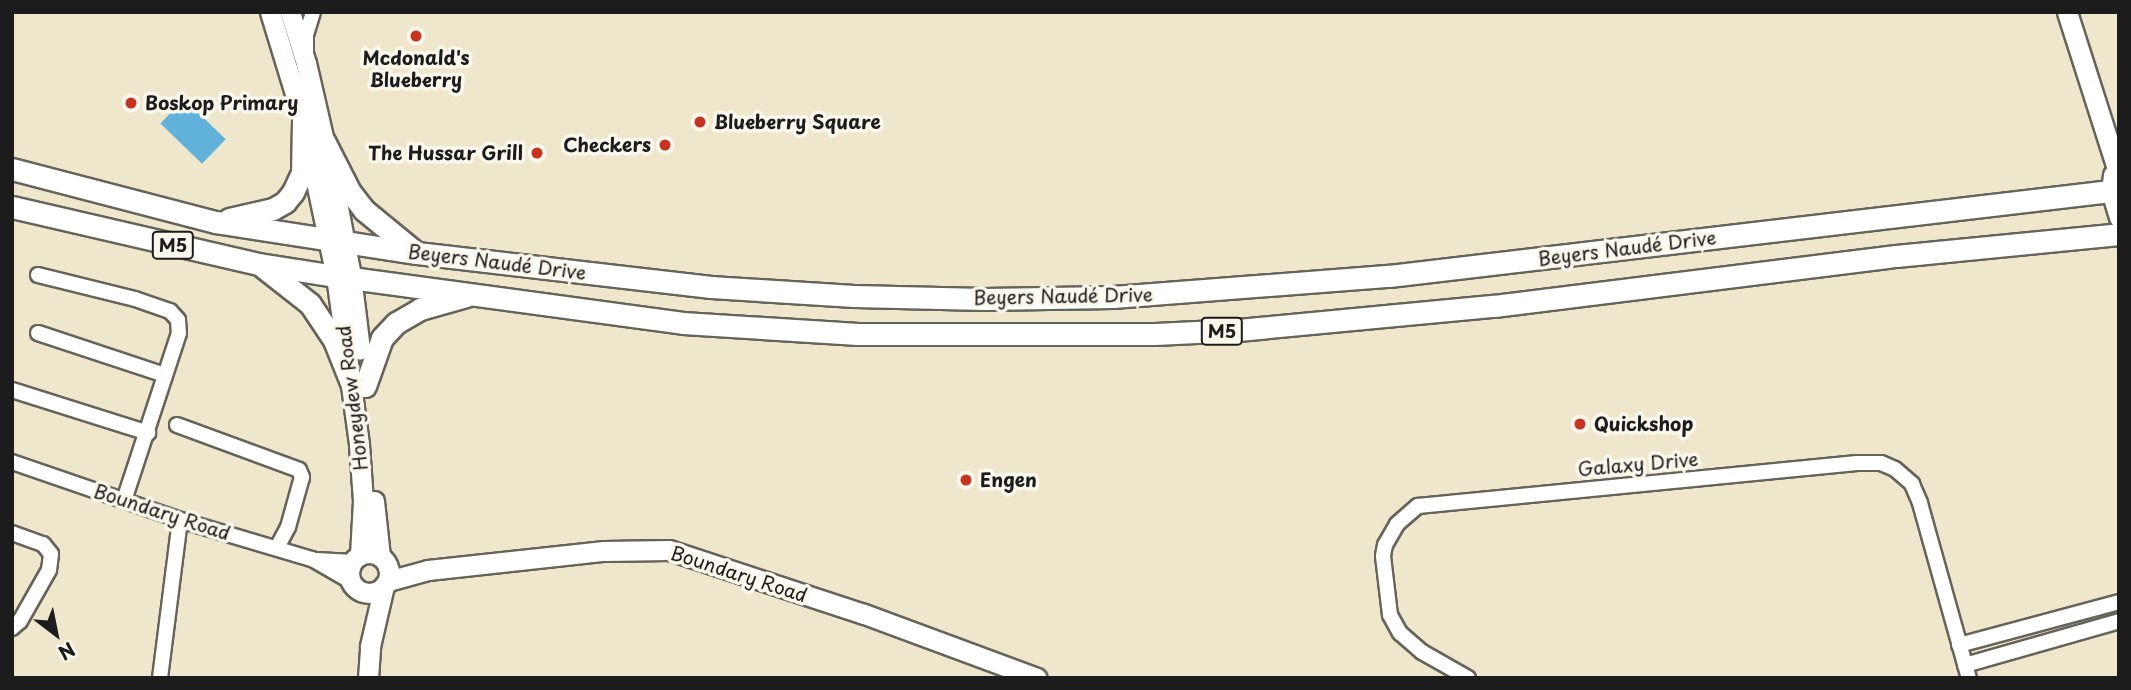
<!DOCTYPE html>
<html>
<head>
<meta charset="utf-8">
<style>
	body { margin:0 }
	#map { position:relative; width:2131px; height:690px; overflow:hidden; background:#efe7cc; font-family:"Playpen Sans",sans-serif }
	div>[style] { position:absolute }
	.water>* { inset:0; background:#60b2db; transform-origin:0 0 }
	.roads { filter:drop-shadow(2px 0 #66635a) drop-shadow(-2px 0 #66635a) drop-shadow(0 2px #66635a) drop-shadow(0 -2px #66635a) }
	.street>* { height:14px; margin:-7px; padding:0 7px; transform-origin:7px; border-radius:7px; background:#fff }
	.secondary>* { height:19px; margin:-9.5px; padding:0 9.5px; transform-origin:9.5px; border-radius:9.5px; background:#fff }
	.secondary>.ring { margin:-9.5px; padding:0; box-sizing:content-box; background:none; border:19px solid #fff; border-radius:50% }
	.primary>* { height:21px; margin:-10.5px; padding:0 10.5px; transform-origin:10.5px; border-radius:10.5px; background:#fff }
	.dots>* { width:19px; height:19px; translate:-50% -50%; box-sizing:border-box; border:4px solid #fbf7ec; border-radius:50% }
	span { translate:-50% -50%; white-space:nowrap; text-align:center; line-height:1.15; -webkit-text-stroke:7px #fbf7ec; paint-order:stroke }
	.shield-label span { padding:2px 5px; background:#fbf7ec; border:2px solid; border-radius:5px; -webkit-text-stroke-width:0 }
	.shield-label { font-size:18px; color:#1c1c1c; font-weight:700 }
	.poi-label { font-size:19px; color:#1c1c1c; font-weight:700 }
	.left { translate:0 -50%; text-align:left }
	.right { translate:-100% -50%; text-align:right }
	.street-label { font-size:19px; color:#1c1c1c }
	.frame { position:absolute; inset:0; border:14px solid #1c1c1c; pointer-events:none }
	.north { position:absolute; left:21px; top:599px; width:70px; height:70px; -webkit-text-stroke:5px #fbf7ec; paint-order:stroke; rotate:148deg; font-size:19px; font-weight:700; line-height:28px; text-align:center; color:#1c1c1c }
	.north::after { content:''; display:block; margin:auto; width:24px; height:32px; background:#1c1c1c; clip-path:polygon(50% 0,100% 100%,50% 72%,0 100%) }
</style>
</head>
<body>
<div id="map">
	<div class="water">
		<div style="left:184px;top:99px;width:58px;height:34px;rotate:44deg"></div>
	</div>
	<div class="roads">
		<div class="street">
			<div style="left:306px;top:52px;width:17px;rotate:-90deg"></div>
			<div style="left:306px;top:35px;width:24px;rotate:-73deg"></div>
			<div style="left:38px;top:275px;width:100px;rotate:13.9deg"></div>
			<div style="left:135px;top:299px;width:37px;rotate:19deg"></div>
			<div style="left:170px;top:311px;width:12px;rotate:48deg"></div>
			<div style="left:178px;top:320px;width:13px;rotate:86deg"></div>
			<div style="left:179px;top:333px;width:176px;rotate:108.2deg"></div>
			<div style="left:38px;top:333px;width:134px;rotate:18.3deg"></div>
			<div style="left:12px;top:390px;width:143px;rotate:17.5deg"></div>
			<div style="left:177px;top:425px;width:130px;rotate:20.2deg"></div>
			<div style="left:299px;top:470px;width:8px;rotate:67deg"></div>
			<div style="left:302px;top:477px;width:52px;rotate:105.6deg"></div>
			<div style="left:288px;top:527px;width:24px;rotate:118deg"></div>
			<div style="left:12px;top:462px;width:178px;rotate:19deg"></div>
			<div style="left:180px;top:520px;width:138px;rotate:16.5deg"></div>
			<div style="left:312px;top:559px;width:46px;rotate:29.9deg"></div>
			<div style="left:12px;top:533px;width:33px;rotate:20deg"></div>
			<div style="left:43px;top:544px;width:13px;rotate:51deg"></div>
			<div style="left:51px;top:554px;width:16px;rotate:97deg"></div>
			<div style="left:49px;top:570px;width:59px;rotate:119.6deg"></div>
			<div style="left:20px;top:621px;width:11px;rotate:139deg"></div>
			<div style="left:317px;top:560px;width:36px;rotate:3deg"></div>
			<div style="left:1959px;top:645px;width:166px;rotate:-15deg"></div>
			<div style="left:1965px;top:665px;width:160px;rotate:-15.9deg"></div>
			<div style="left:160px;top:678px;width:159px;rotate:-82.8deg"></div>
			<div style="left:1468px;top:678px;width:53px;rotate:-150.5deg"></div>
			<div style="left:1422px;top:652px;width:29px;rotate:-139deg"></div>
			<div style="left:1400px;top:633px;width:21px;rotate:-119deg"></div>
			<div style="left:1390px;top:615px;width:59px;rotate:-96.8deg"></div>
			<div style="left:1383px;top:556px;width:11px;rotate:-80deg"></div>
			<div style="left:1385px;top:545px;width:24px;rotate:-60deg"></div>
			<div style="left:1397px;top:524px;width:28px;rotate:-41deg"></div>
			<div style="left:1418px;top:506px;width:441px;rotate:-5.6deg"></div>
			<div style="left:1857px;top:463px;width:24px"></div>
			<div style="left:1881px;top:463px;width:15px;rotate:23deg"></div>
			<div style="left:1895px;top:469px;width:23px;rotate:41deg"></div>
			<div style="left:1912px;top:484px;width:21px;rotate:67deg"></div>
			<div style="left:1920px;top:503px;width:182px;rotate:74.4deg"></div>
		</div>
		<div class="secondary">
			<div style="left:270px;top:12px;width:113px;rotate:73deg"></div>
			<div style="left:303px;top:120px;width:159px;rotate:78.1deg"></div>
			<div style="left:336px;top:276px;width:171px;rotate:82.2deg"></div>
			<div style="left:359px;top:445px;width:56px;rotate:85.9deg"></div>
			<div style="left:363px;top:501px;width:54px;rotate:93.2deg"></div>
			<div style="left:290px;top:12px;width:53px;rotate:72.6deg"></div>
			<div style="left:306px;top:63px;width:116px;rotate:77deg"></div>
			<div style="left:332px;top:176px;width:102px;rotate:79.2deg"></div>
			<div style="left:351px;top:276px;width:74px;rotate:83deg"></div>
			<div style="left:2067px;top:12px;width:171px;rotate:72.3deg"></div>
			<div style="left:2113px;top:175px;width:16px;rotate:97deg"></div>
			<div style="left:2111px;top:191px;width:28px;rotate:73deg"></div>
			<div style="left:374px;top:501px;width:55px;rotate:83.8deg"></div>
			<div class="ring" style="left:349px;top:553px;width:21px;height:21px"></div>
			<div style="left:388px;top:581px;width:41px;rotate:-15.4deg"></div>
			<div style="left:428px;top:570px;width:177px;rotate:-6.2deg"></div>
			<div style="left:604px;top:551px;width:65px;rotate:-0.9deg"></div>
			<div style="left:669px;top:550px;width:205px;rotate:18.2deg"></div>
			<div style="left:864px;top:614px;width:184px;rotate:20.3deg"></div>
			<div style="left:368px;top:678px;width:32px;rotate:-86deg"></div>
			<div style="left:370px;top:646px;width:62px;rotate:-76.9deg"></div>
		</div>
		<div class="primary">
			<div style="left:324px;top:141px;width:57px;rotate:63deg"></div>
			<div style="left:350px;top:192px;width:23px;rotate:52deg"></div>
			<div style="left:364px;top:210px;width:65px;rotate:39.4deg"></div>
			<div style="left:12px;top:169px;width:211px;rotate:14.6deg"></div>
			<div style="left:216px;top:222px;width:203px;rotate:8.8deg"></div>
			<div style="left:417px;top:253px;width:296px;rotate:6.6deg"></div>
			<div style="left:711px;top:287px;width:143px;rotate:3.6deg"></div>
			<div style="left:854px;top:296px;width:130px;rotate:1.3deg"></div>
			<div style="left:984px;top:299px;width:129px;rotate:-0.9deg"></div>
			<div style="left:1113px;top:297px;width:277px;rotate:-4.4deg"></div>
			<div style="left:1389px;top:276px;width:735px;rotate:-6.72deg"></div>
			<div style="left:12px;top:207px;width:253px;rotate:13deg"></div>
			<div style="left:259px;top:264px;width:78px;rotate:8.9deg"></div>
			<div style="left:336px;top:276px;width:350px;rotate:7.7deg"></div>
			<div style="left:683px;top:323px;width:175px;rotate:3.6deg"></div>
			<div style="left:858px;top:334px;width:297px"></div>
			<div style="left:1155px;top:334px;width:83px;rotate:-2.8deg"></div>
			<div style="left:1238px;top:330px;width:257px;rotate:-5.4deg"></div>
			<div style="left:1494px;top:306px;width:405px;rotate:-7.1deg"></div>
			<div style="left:1896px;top:256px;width:224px;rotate:-5.6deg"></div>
			<div style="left:229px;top:219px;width:45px;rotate:-12.8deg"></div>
			<div style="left:273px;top:209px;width:14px;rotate:-30deg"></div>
			<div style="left:285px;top:202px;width:13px;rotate:-51deg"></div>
			<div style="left:293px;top:192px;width:21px;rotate:-65deg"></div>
			<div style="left:302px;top:173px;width:53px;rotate:-88.9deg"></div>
			<div style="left:263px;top:267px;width:60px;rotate:38.2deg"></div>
			<div style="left:310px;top:304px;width:43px;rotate:56.3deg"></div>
			<div style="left:334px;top:340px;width:48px;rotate:68.2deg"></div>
			<div style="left:365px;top:386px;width:51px;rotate:-70.5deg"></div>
			<div style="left:382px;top:338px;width:21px;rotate:-47deg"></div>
			<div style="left:396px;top:323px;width:28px;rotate:-30deg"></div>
			<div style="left:420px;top:309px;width:48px;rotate:-15.8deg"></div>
		</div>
	</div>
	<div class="dots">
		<div style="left:416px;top:36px;background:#c8321e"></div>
		<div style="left:131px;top:103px;background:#c8321e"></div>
		<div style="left:700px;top:122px;background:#c8321e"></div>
		<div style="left:665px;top:145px;background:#c8321e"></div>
		<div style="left:537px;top:153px;background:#c8321e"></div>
		<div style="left:1580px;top:424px;background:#c8321e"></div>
		<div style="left:966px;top:480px;background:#c8321e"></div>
	</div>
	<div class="shield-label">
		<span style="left:173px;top:245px">M5</span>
		<span style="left:1222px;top:331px">M5</span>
	</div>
	<div class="poi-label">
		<span style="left:416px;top:69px">Mcdonald's<br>Blueberry</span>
		<span class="left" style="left:145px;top:103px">Boskop Primary</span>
		<span class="left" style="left:714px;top:122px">Blueberry Square</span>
		<span class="right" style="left:651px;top:145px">Checkers</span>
		<span class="right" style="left:523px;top:153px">The Hussar Grill</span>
		<span class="left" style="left:1594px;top:424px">Quickshop</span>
		<span class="left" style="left:980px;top:480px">Engen</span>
	</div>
	<div class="street-label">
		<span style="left:1627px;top:248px;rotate:-7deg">Beyers Naudé Drive</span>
		<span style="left:497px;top:262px;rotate:7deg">Beyers Naudé Drive</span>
		<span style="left:1063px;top:296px;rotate:-1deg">Beyers Naudé Drive</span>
		<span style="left:352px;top:398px;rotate:-97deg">Honeydew Road</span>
		<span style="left:1638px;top:464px;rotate:-5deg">Galaxy Drive</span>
		<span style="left:162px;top:512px;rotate:18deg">Boundary Road</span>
		<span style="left:739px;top:574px;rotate:18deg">Boundary Road</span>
	</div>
	<div class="frame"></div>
	<div class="north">N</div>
</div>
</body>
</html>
